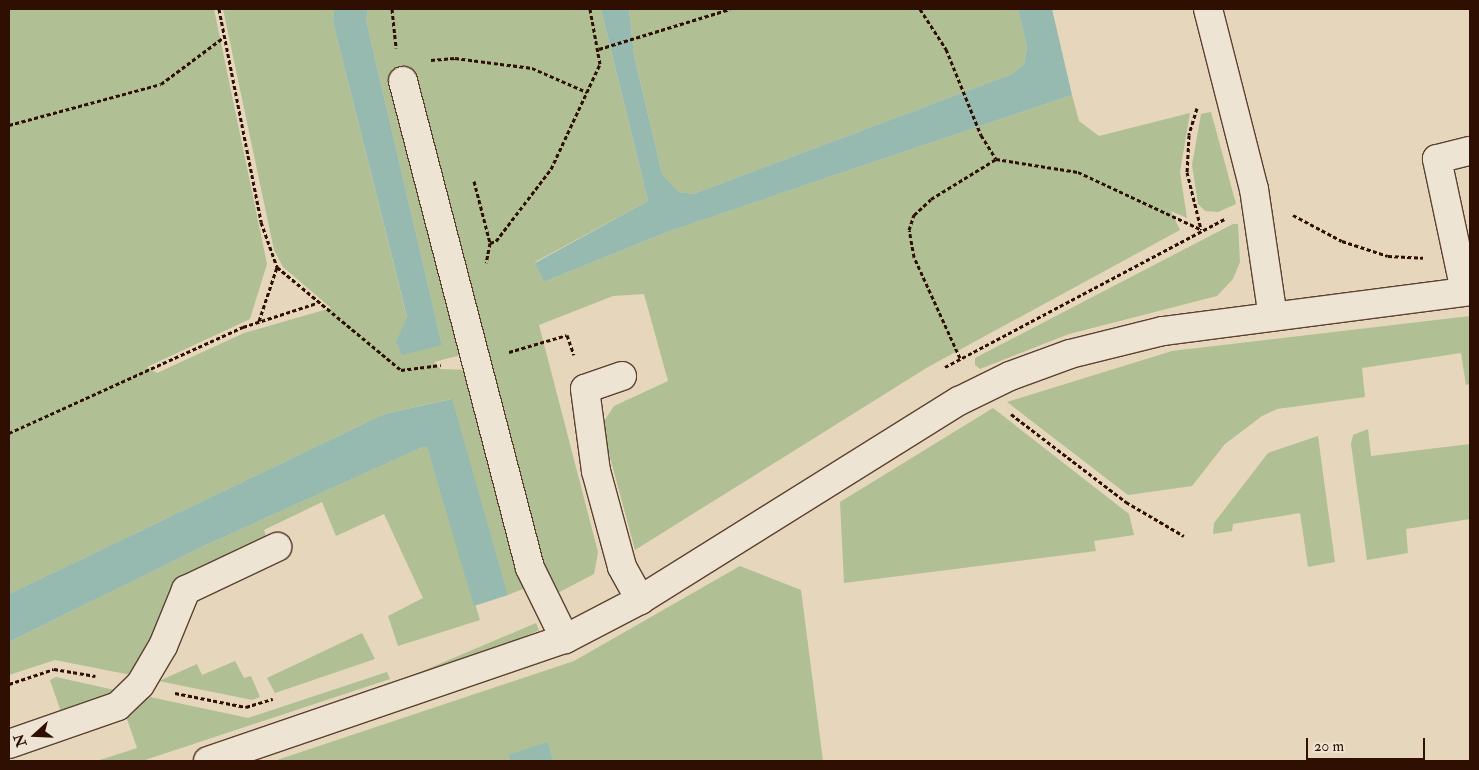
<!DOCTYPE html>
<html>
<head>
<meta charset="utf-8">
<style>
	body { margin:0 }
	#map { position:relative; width:1479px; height:770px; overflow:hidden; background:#e5d6bc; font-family:"IM FELL Double Pica",serif }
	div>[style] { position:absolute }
	.green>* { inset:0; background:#b0bf94; transform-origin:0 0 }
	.water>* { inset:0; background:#96b9b0 }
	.path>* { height:3px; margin-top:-1.5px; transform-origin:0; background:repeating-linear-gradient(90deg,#2f0f01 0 4px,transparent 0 6.5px) }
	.roads { filter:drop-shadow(1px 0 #5c4130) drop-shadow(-1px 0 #5c4130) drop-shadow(0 1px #5c4130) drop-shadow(0 -1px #5c4130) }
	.minor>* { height:28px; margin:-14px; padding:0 14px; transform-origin:14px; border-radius:14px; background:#eee4d3 }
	span { translate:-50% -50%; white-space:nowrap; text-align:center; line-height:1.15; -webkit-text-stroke:5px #eee4d3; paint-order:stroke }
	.frame { position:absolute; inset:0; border:10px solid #2f0f01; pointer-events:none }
	.north { position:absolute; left:10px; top:710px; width:50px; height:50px; -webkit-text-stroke:4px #eee4d3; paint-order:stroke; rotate:250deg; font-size:14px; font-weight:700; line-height:20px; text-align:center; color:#2f0f01 }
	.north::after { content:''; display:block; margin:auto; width:18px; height:22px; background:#2f0f01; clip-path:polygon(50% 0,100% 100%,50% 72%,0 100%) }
	.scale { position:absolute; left:1306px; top:738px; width:119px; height:22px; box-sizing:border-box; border:2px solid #2f0f01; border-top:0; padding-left:6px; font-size:15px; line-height:18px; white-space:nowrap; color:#2f0f01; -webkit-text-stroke:4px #eee4d3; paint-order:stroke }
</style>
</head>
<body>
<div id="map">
	<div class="green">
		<div style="clip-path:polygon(9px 9px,214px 9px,267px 264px,250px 319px,147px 367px,157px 373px,244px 333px,331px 308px,283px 267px,274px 250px,223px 9px,334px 9px,333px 22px,407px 318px,396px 341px,442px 345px,366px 20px,368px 9px,601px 9px,648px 201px,535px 262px,544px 282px,667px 232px,1072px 95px,1079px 121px,1099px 136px,1190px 113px,1180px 172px,1187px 218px,1171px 211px,1180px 230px,928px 367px,635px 550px,604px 435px,604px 421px,614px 406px,668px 381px,644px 294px,613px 296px,539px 325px,598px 552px,594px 574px,550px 597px,465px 354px,434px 362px,440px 369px,468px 370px,525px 588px,508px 595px,451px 399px,384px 414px,9px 594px)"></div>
		<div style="clip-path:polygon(629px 9px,1018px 9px,1027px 47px,1024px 64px,1012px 74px,693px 194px,679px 192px,662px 174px,634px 55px)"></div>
		<div style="clip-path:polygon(1211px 112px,1236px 204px,1218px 212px,1205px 211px,1198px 204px,1192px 165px,1201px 114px)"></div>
		<div style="clip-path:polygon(1233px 224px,1238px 224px,1240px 262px,1233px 279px,1217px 296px,1069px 334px,980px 369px,975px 365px,975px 358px)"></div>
		<div style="clip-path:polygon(1470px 316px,1470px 384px,1466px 385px,1461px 353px,1362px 368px,1365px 397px,1277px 409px,1262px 416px,1225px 444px,1192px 486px,1128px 495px,1007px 402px,1172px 351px)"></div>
		<div style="clip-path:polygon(993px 408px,1129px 514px,1134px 535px,1094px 541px,1096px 551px,844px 583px,840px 502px)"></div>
		<div style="clip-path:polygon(1368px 429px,1371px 456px,1470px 444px,1470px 519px,1406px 529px,1408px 553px,1367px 560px,1351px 444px,1353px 435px)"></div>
		<div style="clip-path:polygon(1318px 436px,1335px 562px,1308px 567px,1300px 513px,1233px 524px,1232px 531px,1213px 534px,1214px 523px,1268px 453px)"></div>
		<div style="clip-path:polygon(423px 447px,427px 447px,480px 620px,398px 646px,388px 616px,423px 598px,384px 514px,336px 536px,322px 502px,264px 530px,268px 543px,171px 587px,136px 676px,55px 660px,9px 675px,9px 642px,206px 545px)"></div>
		<div style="clip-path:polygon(740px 566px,801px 590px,823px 761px,553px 761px,548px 743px,508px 755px,510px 761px,274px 761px,574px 661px)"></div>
		<div style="left:536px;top:623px;width:8px;height:148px;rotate:67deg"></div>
		<div style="clip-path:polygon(362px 633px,375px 659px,275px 693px,267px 678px)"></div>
		<div style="clip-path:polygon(235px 661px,244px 678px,251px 676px,260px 697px,252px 700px,159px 681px,197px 664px,202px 675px)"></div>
		<div style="clip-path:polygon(387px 672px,390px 679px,142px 761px,97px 761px,137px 748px,126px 716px,150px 697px,248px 718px)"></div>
		<div style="clip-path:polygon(56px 677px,119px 691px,61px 712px,50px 680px)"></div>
	</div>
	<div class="water">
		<div style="clip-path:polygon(334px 9px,368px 9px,366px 20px,442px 345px,402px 355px,396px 341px,407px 317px,333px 22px)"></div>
		<div style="clip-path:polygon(601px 9px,629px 9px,634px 55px,662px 174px,679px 192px,693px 194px,1012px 74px,1024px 64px,1027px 47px,1018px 9px,1052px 9px,1072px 95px,667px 232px,544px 282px,535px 263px,648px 201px)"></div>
		<div style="clip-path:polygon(452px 399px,508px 595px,474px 606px,427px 447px,423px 447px,206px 545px,9px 642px,9px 594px,384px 414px)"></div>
		<div style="clip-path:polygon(548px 742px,553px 761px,510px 761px,508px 755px)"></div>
	</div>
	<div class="path">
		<div style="left:219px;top:9px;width:217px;rotate:78.8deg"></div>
		<div style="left:261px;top:222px;width:48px;rotate:70.4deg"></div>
		<div style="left:277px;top:267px;width:161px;rotate:39.7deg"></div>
		<div style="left:401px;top:370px;width:40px;rotate:-7.1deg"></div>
		<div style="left:392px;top:9px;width:39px;rotate:84deg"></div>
		<div style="left:920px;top:9px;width:48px;rotate:57deg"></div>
		<div style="left:946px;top:49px;width:93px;rotate:67.9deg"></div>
		<div style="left:981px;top:135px;width:28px;rotate:58deg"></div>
		<div style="left:599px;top:49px;width:137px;rotate:-17deg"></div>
		<div style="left:431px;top:60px;width:24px;rotate:-5deg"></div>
		<div style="left:455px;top:58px;width:78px;rotate:7.4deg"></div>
		<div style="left:532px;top:68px;width:60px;rotate:23.6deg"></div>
		<div style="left:1197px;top:108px;width:28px;rotate:107deg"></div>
		<div style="left:1189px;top:135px;width:37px;rotate:93deg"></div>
		<div style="left:1187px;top:172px;width:59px;rotate:76.2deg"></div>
		<div style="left:9px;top:125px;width:157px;rotate:-15.1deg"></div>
		<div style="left:161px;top:84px;width:79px;rotate:-36.7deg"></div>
		<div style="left:474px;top:181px;width:64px;rotate:75.5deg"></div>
		<div style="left:490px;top:243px;width:20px;rotate:101deg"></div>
		<div style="left:1293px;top:215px;width:55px;rotate:28deg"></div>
		<div style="left:1342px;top:241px;width:48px;rotate:18.1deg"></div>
		<div style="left:1388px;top:256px;width:35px;rotate:3deg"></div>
		<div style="left:490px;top:243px;width:6px;rotate:-18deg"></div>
		<div style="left:496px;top:241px;width:91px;rotate:-52.6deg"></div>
		<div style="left:551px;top:169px;width:116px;rotate:-65deg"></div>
		<div style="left:600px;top:64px;width:56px;rotate:-100.3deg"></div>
		<div style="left:259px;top:321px;width:57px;rotate:-71.6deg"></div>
		<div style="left:509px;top:352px;width:60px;rotate:-16.3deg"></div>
		<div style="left:567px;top:335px;width:21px;rotate:71deg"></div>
		<div style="left:960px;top:358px;width:111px;rotate:-114.5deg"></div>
		<div style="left:914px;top:257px;width:27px;rotate:-100deg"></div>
		<div style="left:909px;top:230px;width:16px;rotate:-72deg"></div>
		<div style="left:914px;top:215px;width:23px;rotate:-43deg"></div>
		<div style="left:931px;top:199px;width:76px;rotate:-31.6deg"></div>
		<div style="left:996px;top:159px;width:83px;rotate:9deg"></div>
		<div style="left:1078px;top:172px;width:135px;rotate:25deg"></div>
		<div style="left:945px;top:367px;width:316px;rotate:-27.9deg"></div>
		<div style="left:1011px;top:414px;width:145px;rotate:37.4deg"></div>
		<div style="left:1126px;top:502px;width:67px;rotate:30.4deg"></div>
		<div style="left:9px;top:433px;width:257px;rotate:-24.4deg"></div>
		<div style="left:243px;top:327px;width:78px;rotate:-18deg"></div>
		<div style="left:9px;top:684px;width:47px;rotate:-18.4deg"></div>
		<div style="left:54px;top:669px;width:42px;rotate:9.7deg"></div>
		<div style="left:175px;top:693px;width:72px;rotate:11.2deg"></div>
		<div style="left:246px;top:707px;width:28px;rotate:-17deg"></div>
	</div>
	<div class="roads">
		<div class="minor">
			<div style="left:1208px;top:9px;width:186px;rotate:75.7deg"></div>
			<div style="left:1254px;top:189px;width:129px;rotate:81.6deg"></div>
			<div style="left:403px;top:81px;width:503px;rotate:75.38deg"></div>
			<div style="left:530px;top:568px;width:79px;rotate:63.8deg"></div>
			<div style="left:1465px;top:291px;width:135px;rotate:-102deg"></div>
			<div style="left:1437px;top:159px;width:34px;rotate:-14deg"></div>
			<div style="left:622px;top:376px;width:39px;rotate:161deg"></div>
			<div style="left:585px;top:389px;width:83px;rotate:82.4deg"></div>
			<div style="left:596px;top:471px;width:99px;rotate:74.8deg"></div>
			<div style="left:622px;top:567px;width:38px;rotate:61deg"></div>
			<div style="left:9px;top:744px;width:115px;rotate:-19.2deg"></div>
			<div style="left:118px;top:706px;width:30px;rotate:-44deg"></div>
			<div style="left:140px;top:685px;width:45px;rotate:-59.5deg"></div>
			<div style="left:163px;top:646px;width:61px;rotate:-67.7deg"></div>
			<div style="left:186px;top:590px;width:101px;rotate:-25.3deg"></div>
			<div style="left:208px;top:761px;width:377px;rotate:-18.9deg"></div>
			<div style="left:565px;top:639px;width:85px;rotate:-27.5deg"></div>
			<div style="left:640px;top:600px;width:376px;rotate:-32deg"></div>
			<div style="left:959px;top:401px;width:57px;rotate:-26.1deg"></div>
			<div style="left:1010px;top:376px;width:64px;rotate:-20.1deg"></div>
			<div style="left:1070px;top:354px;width:96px;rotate:-13.9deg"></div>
			<div style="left:1163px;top:331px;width:310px;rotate:-7.4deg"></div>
		</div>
	</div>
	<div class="frame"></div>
	<div class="north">N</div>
	<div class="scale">20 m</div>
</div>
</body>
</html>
